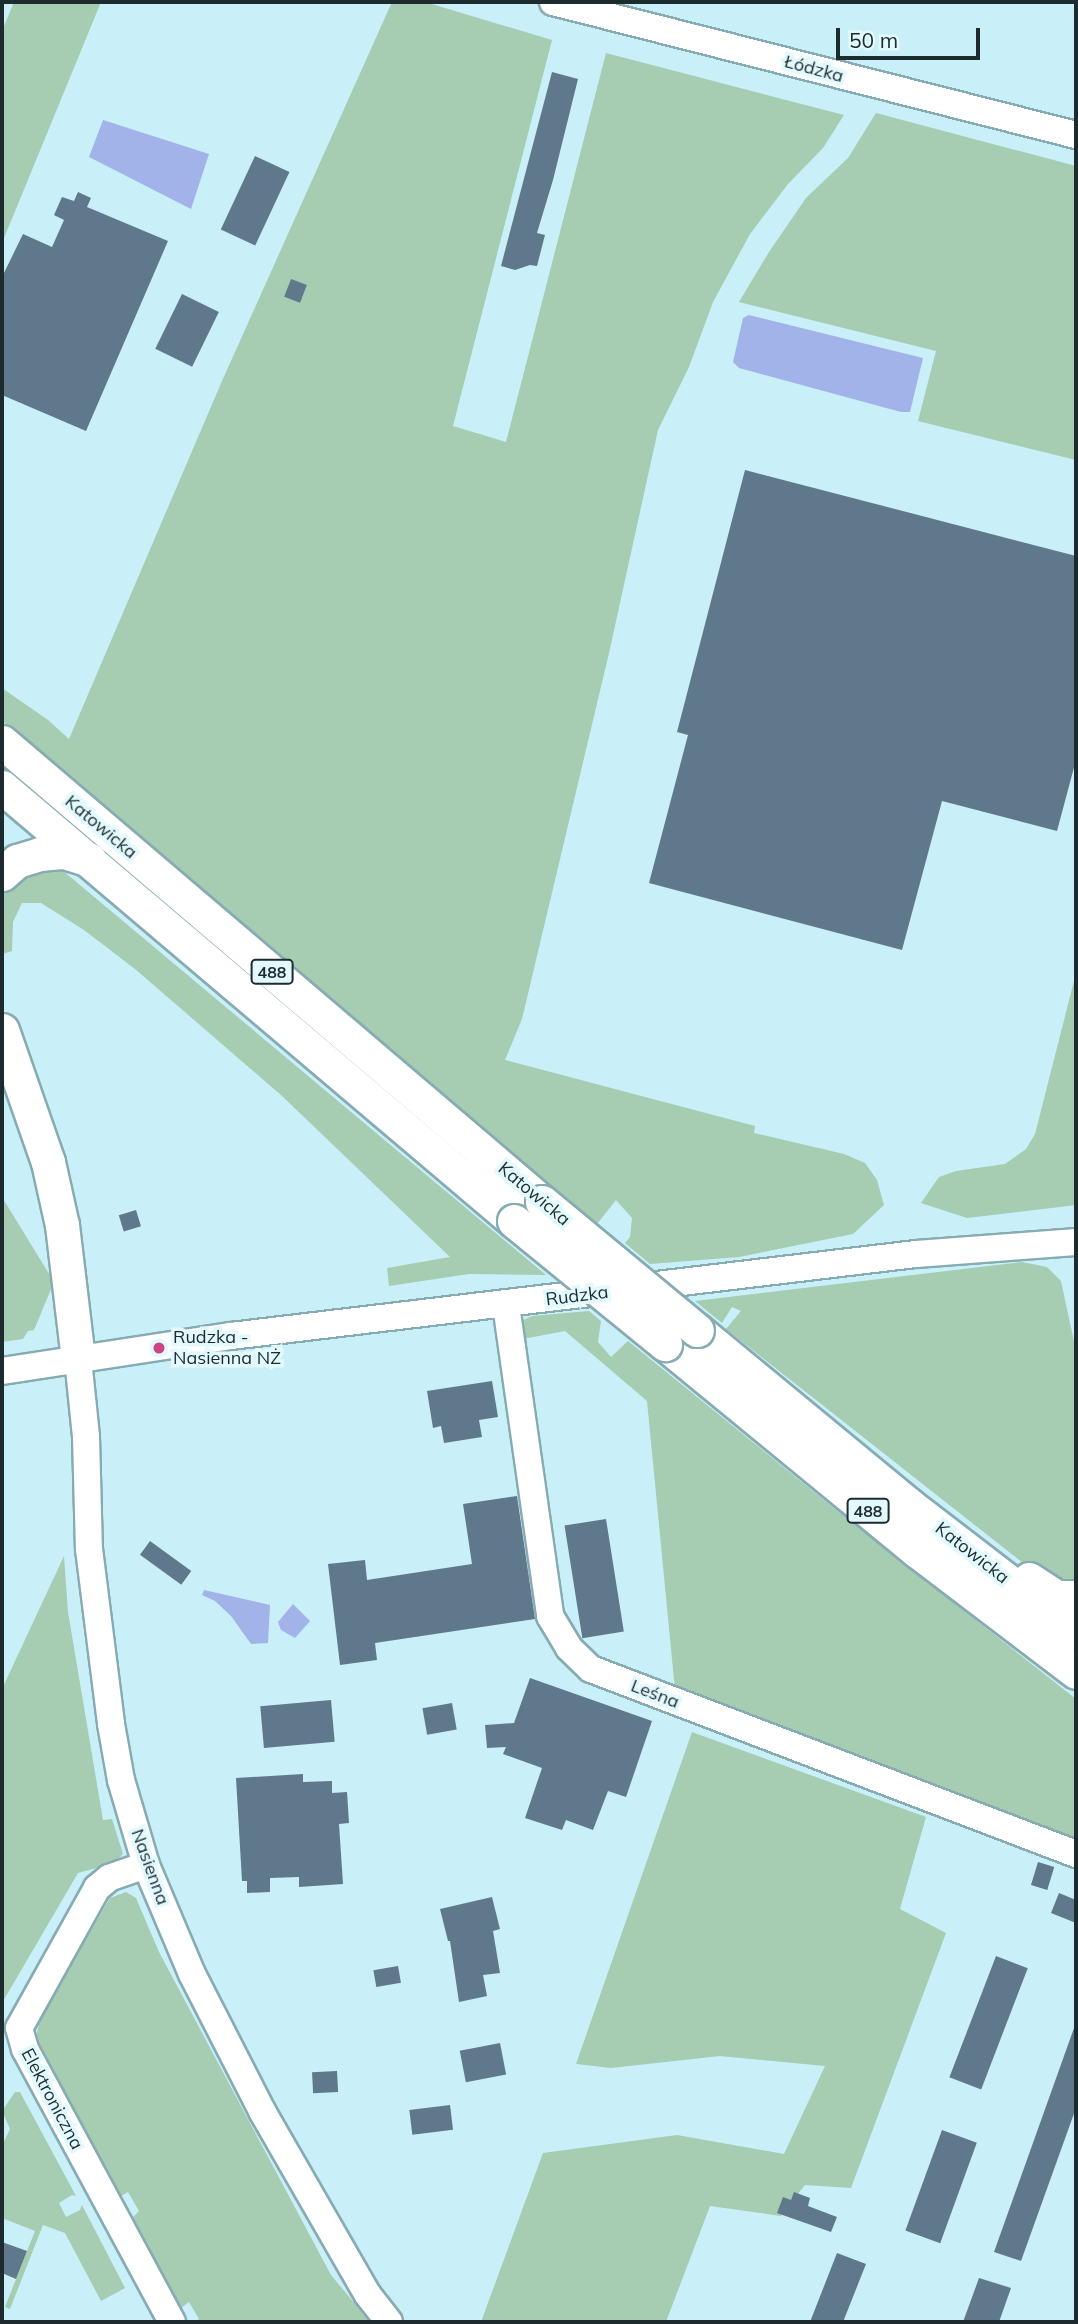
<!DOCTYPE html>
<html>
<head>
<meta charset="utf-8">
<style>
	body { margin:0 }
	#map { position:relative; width:1078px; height:2324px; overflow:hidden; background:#c9eff8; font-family:Mulish,sans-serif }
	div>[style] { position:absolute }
	.green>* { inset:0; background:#a6ccb2 }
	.water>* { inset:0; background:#a1b3e9 }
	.building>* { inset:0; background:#5f788b; transform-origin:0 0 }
	.roads { filter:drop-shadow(2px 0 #87abb3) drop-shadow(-2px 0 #87abb3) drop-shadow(0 2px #87abb3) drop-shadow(0 -2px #87abb3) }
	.minor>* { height:26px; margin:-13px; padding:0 13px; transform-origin:13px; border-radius:13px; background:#fff }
	.major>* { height:33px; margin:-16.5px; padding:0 16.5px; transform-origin:16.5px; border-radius:16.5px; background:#fff }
	.bridges { filter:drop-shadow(2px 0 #87abb3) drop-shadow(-2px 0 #87abb3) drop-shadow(0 2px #87abb3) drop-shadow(0 -2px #87abb3) }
	.major-bridge>* { height:33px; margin:-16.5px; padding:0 16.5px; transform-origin:16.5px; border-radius:16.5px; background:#fff }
	.dots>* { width:19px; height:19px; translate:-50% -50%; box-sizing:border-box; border:4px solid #e2f9fe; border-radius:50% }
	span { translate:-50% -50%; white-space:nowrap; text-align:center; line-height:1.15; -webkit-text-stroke:7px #e2f9fe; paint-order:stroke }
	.shield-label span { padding:2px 5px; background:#e2f9fe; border:2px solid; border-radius:5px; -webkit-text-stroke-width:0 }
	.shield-label { font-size:16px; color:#1d2b2f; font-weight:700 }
	.street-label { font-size:18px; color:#1d2b2f }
	.poi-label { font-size:18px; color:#1d2b2f }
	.left { translate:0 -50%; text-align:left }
	.frame { position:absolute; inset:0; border:4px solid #1d2b2f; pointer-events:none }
	.scale { position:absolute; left:836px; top:28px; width:144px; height:32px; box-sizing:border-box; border:4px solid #1d2b2f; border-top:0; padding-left:9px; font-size:21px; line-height:24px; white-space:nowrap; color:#1d2b2f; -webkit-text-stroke:5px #e2f9fe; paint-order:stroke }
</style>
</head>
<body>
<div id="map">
	<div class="green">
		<div style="clip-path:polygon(14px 2px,101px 2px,2px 243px,2px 31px)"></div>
		<div style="clip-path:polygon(392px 2px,425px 2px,552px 40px,453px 426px,506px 442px,606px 53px,844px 115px,823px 148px,788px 184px,750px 234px,713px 302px,689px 367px,658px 430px,609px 653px,522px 1019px,505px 1060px,755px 1126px,754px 1133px,844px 1154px,865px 1163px,877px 1180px,884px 1205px,853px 1234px,739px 1257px,650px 1264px,625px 1243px,630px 1237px,632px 1218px,616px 1200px,597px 1224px,2px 721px,2px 688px,48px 720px,69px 739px,222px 381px)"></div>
		<div style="clip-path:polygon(876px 113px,1076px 166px,1076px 460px,918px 421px,936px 351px,739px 302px,769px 252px,806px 198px,848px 158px)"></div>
		<div style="clip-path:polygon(48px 864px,62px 870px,546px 1275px,469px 1274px,389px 1286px,387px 1268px,450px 1257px,281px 1095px,135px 969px,84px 930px,41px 903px,22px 903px,13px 922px,12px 951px,2px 954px,2px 890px,9px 879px)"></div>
		<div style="clip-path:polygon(1076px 973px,1076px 1205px,967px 1218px,921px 1203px,939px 1177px,956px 1171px,1005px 1164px,1026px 1149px,1035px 1134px)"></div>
		<div style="clip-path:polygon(2px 1197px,54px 1282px,34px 1330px,28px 1331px,23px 1339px,2px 1342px)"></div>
		<div style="clip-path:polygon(1022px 1262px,1047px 1267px,1061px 1281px,1076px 1351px,1076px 1587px,1037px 1574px,741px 1341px,726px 1329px,741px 1311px,732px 1307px,722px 1323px,695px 1301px)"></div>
		<div style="clip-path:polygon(589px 1311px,601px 1321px,598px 1342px,611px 1357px,628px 1341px,840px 1513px,1076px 1699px,1076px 1844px,675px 1690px,647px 1401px,565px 1331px,523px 1339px,520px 1328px,522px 1321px,532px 1316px)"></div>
		<div style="clip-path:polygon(64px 1556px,68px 1612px,103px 1820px,112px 1819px,123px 1854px,114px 1863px,78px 1873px,2px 2003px,2px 1689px)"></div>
		<div style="clip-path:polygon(692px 1732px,926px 1817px,900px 1909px,946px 1933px,851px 2188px,805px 2185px,781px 2216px,710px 2206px,666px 2322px,481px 2322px,543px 2153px,677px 2135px,784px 2154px,825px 2066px,720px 2056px,611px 2068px,576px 2064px)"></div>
		<div style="clip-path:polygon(126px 1892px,136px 1898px,159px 1952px,331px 2275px,370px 2322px,195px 2322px,199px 2319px,189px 2302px,181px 2308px,133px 2217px,139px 2211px,128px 2192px,121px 2196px,36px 2037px,41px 2016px,110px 1898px)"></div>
		<div style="clip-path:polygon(15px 2092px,20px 2092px,76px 2196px,72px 2195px,59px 2203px,66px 2217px,80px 2210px,82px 2205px,125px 2288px,101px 2301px,65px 2233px,43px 2225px,10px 2309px,5px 2307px,35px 2231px,2px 2218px,2px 2146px,10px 2129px,2px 2111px)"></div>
	</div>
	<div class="water">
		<div style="clip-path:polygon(103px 120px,209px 154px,191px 209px,89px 157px)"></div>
		<div style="clip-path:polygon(749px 315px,923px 358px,910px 412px,901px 412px,739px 368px,733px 362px,743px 318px)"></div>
		<div style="clip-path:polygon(204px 1590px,270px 1605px,268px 1643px,251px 1644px,231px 1616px,215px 1601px,202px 1595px)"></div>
		<div style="clip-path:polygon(293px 1604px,310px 1621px,295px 1638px,281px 1630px,278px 1622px)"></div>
	</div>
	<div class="building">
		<div style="clip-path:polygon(552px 72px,578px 79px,553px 180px,537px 233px,545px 235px,537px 266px,530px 265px,515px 270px,501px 266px)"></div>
		<div style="left:255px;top:156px;width:38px;height:81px;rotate:25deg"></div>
		<div style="clip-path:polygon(78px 192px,91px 198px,87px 207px,168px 241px,86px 431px,2px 395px,2px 277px,23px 234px,52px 247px,64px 220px,54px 215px,62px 197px,74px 201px)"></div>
		<div style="left:291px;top:279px;width:17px;height:19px;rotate:21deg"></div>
		<div style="left:182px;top:294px;width:41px;height:61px;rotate:26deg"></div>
		<div style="clip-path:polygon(745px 470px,1076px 556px,1076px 760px,1057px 831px,942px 801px,902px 950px,649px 883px,688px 735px,677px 732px)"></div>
		<div style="left:136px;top:1210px;width:17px;height:18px;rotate:73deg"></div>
		<div style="clip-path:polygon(492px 1381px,498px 1417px,479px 1420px,482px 1437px,444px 1443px,441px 1426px,433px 1428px,427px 1391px)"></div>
		<div style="clip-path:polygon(517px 1496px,535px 1619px,375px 1643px,377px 1660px,340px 1665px,328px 1564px,365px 1560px,367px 1580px,472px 1564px,463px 1504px)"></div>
		<div style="left:606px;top:1519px;width:114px;height:42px;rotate:81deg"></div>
		<div style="left:150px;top:1541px;width:51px;height:17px;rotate:36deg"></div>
		<div style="clip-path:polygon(530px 1678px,652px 1721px,626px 1797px,608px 1791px,593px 1830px,566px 1820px,562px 1830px,525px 1818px,542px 1768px,503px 1754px,506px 1747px,487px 1748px,485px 1725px,514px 1723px)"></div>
		<div style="left:331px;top:1700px;width:42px;height:71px;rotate:85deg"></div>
		<div style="left:452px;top:1703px;width:27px;height:30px;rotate:80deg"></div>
		<div style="clip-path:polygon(303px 1774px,303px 1782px,332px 1781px,332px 1793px,347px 1792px,349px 1823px,339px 1824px,343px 1884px,299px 1887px,299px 1877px,270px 1878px,270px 1892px,247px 1893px,247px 1881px,242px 1881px,236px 1778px)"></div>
		<div style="left:1038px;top:1862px;width:17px;height:24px;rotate:17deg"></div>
		<div style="clip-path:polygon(1059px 1893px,1076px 1900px,1076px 1923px,1051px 1913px)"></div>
		<div style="clip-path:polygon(492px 1897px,500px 1929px,493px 1931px,500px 1973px,483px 1975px,487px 1996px,459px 2002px,450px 1941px,448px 1941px,440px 1909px)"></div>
		<div style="left:996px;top:1956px;width:34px;height:130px;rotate:21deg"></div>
		<div style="left:398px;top:1966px;width:17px;height:25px;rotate:80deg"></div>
		<div style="clip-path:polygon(1074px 2028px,1076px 2108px,1021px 2261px,994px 2252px)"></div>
		<div style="left:500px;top:2043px;width:32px;height:41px;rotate:79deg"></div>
		<div style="left:337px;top:2071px;width:21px;height:25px;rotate:87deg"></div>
		<div style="left:450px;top:2105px;width:25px;height:41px;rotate:83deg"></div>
		<div style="left:942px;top:2130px;width:37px;height:107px;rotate:20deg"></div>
		<div style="clip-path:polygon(794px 2192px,810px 2198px,808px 2206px,837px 2217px,831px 2232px,777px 2213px,783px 2197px,791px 2200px)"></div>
		<div style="clip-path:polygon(2px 2242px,27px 2251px,16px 2279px,2px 2273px)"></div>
		<div style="clip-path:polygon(837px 2253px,866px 2264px,843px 2322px,810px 2322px)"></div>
		<div style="clip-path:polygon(979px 2278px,1011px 2288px,999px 2322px,963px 2322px)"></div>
	</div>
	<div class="roads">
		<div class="minor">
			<div style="left:553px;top:2px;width:540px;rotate:14.27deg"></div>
			<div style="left:506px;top:1305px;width:314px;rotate:81.9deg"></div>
			<div style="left:550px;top:1616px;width:37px;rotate:59deg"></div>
			<div style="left:569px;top:1648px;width:30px;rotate:44deg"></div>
			<div style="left:591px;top:1669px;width:519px;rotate:20.88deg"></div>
			<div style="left:78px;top:1359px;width:78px;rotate:84.1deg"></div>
			<div style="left:86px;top:1437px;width:112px;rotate:88.5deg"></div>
			<div style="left:89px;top:1549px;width:176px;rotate:82.8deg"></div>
			<div style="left:111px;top:1724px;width:57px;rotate:79.9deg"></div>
			<div style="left:121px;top:1780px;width:89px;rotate:73.6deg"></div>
			<div style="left:146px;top:1865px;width:118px;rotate:67.1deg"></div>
			<div style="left:192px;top:1974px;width:154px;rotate:62.9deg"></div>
			<div style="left:262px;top:2111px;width:212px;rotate:60.1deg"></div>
			<div style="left:368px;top:2295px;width:34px;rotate:52deg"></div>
			<div style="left:2px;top:1371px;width:232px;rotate:-8.7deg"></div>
			<div style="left:231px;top:1336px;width:690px;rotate:-6.83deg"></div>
			<div style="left:916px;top:1254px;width:160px;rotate:-4.3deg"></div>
			<div style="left:146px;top:1865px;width:39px;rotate:161deg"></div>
			<div style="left:109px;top:1878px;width:16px;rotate:140deg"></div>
			<div style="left:97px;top:1888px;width:160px;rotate:119.1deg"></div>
			<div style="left:19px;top:2028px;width:22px;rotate:74deg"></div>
			<div style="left:25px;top:2049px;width:310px;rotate:61.7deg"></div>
		</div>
		<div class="major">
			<div style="left:2px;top:742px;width:709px;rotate:40.43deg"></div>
			<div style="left:2px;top:787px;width:671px;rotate:40.29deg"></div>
			<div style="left:2px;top:874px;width:20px;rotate:-41deg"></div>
			<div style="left:17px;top:861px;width:24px;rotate:-17deg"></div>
			<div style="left:40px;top:854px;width:24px;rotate:-5deg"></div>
			<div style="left:64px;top:852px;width:27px;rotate:17deg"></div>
			<div style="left:2px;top:1030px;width:140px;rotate:70.8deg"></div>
			<div style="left:48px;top:1162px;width:65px;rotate:77.5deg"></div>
			<div style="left:62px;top:1225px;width:135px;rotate:83.2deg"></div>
			<div style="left:697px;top:1330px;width:275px;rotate:39.5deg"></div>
			<div style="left:909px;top:1505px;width:210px;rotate:37.5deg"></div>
			<div style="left:665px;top:1344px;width:325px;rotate:39.4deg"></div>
			<div style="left:916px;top:1550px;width:201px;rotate:37.3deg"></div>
			<div style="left:1029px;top:1579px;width:33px;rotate:33deg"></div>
			<div style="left:1057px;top:1597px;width:19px"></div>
		</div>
	</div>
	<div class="bridges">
		<div class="major-bridge">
			<div style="left:542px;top:1202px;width:201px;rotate:39.6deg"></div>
			<div style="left:514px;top:1221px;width:195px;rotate:39.2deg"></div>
		</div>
	</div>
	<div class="dots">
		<div style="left:159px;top:1348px;background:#ce4581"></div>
	</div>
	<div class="shield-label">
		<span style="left:272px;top:972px">488</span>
		<span style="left:868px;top:1511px">488</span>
	</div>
	<div class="street-label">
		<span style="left:814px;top:69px;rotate:15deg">Łódzka</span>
		<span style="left:101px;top:827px;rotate:40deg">Katowicka</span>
		<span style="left:534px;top:1194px;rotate:40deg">Katowicka</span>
		<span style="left:577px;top:1296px;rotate:-7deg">Rudzka</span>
		<span style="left:972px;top:1553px;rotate:38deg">Katowicka</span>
		<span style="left:655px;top:1694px;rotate:21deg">Leśna</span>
		<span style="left:150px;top:1867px;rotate:70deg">Nasienna</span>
		<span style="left:52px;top:2099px;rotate:62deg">Elektroniczna</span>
	</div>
	<div class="poi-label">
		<span class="left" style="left:173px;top:1348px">Rudzka -<br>Nasienna NŻ</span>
	</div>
	<div class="frame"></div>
	<div class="scale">50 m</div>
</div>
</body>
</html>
